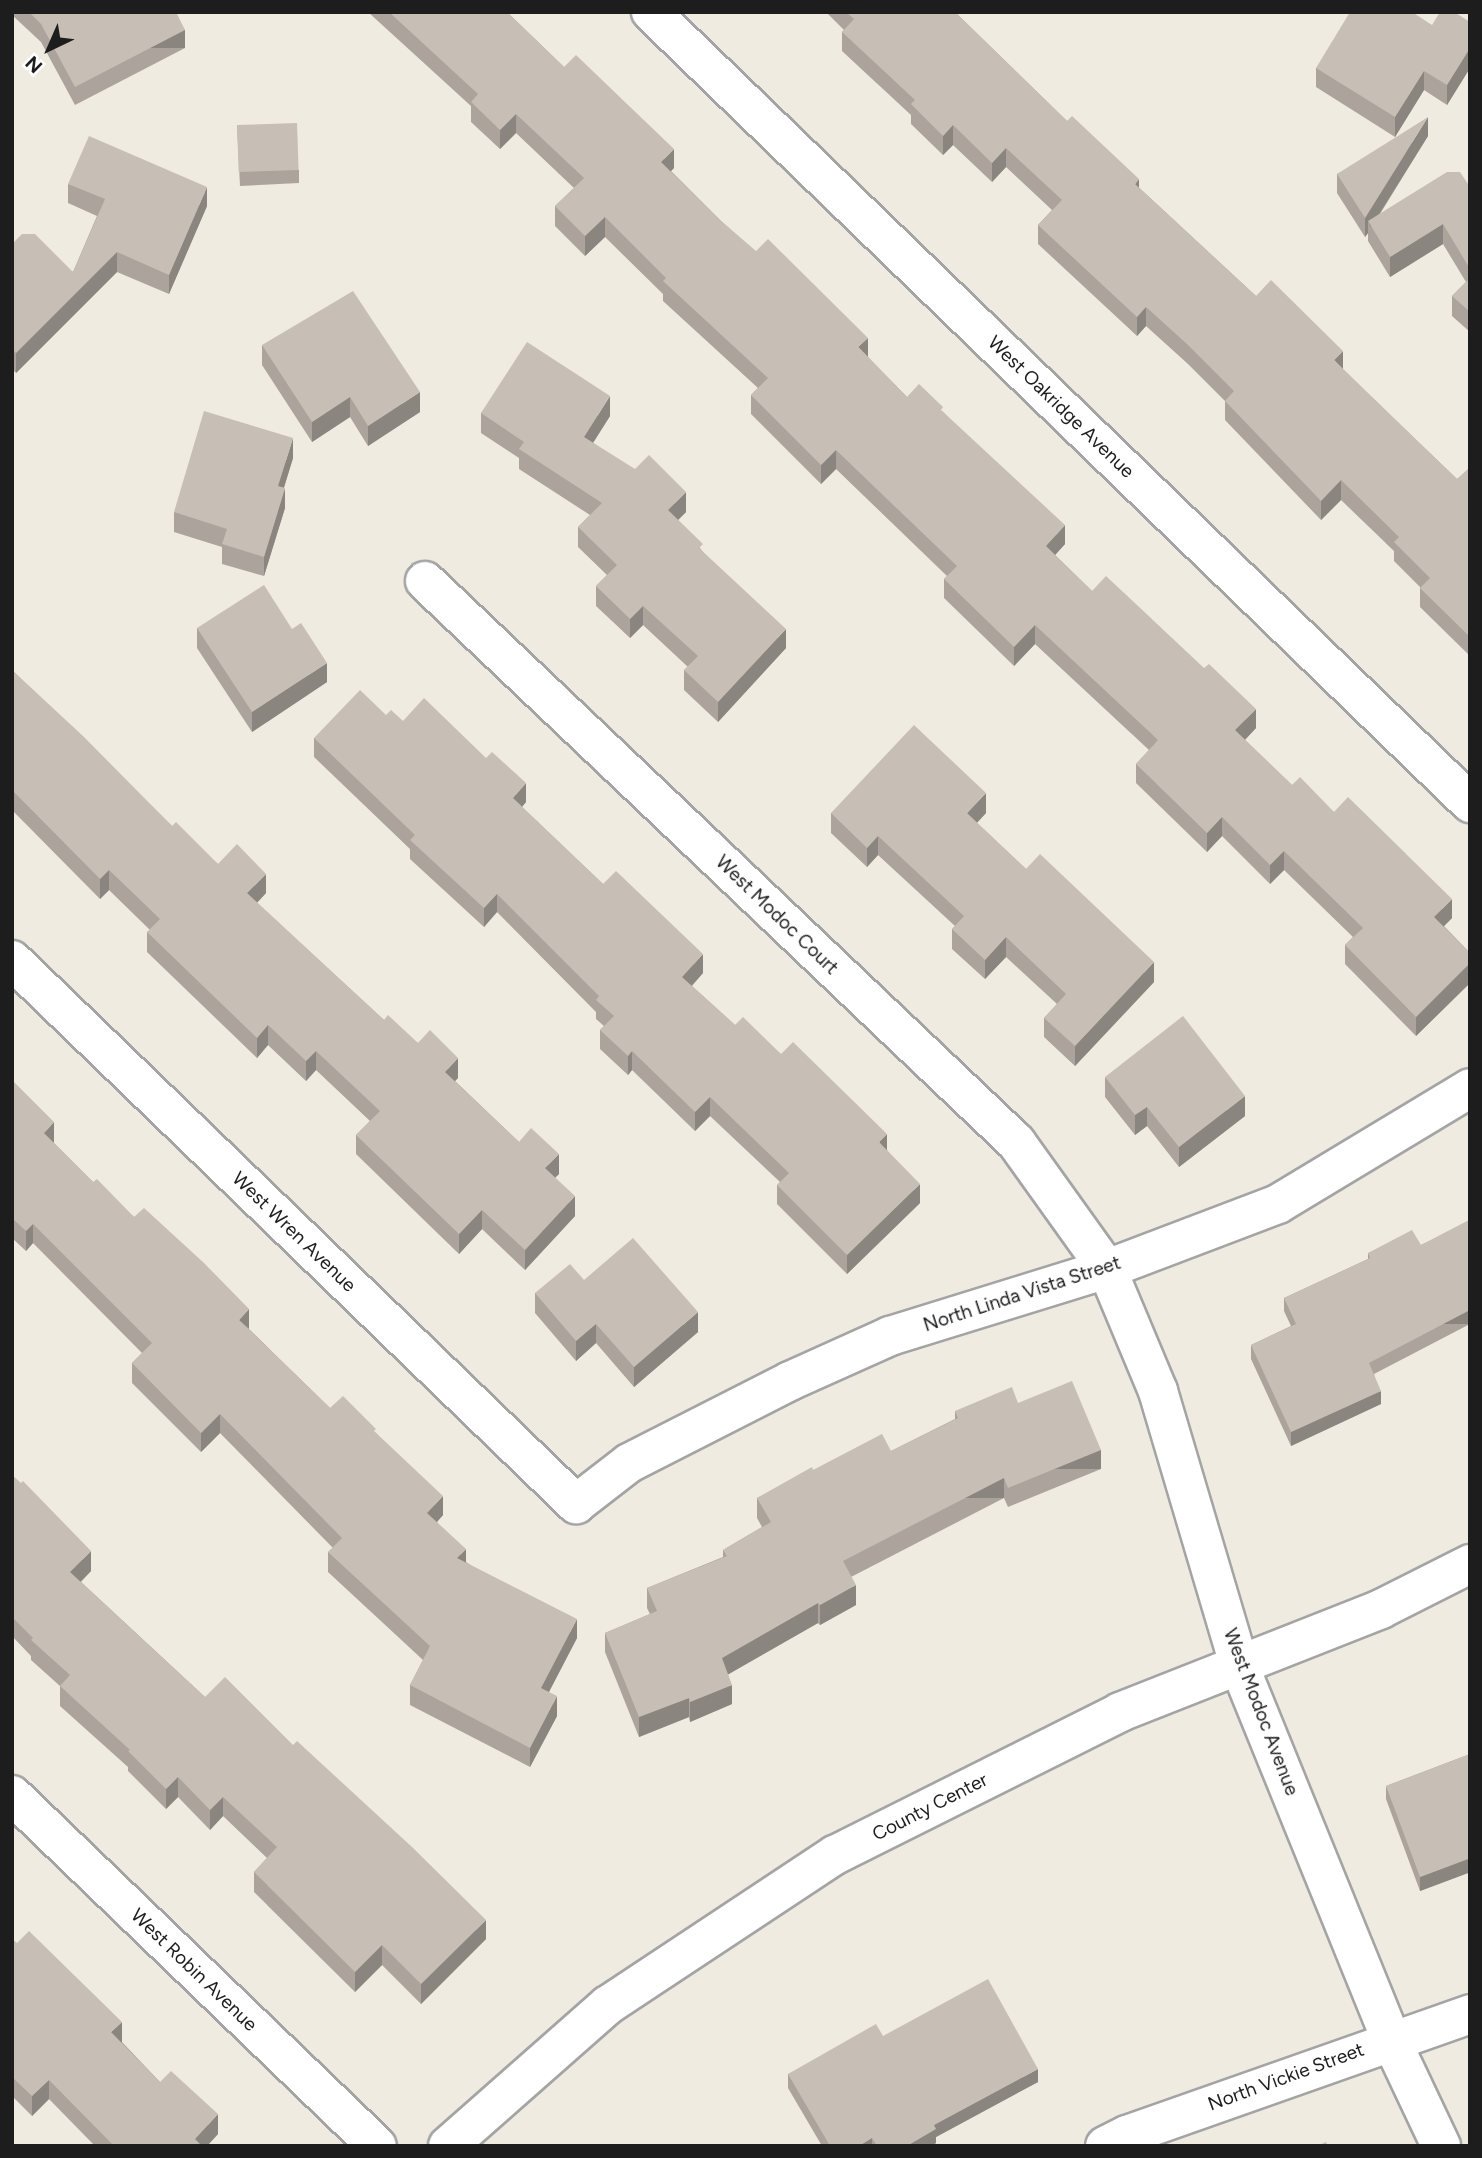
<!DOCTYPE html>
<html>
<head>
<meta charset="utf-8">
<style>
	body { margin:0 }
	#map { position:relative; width:1482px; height:2158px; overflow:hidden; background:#efebe1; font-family:Figtree,sans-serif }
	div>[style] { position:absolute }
	.roads { filter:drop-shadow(2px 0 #a4a4a4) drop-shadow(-2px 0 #a4a4a4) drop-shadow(0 2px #a4a4a4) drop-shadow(0 -2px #a4a4a4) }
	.minor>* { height:38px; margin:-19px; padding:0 19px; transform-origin:19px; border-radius:19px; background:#fff }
	.tertiary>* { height:38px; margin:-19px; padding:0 19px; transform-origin:19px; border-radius:19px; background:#fff }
	.wall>* { inset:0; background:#aba39c }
	.shaded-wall>* { inset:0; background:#8b857f; transform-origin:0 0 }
	.building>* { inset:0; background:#c7beb5; transform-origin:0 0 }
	span { translate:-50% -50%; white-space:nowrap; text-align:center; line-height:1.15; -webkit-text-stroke:7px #fff; paint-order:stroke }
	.street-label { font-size:19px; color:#1d1d1d }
	.frame { position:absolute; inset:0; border:14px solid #1d1d1d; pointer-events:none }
	.north { position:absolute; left:14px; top:14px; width:70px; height:70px; -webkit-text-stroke:5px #fff; paint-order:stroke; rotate:224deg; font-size:19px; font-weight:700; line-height:28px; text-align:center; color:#1d1d1d }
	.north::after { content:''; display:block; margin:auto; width:24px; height:32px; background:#1d1d1d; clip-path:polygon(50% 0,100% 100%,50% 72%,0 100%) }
</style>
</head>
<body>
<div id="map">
	<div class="roads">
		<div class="minor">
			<div style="left:651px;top:12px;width:1139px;rotate:44deg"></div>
			<div style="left:425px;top:581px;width:815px;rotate:43.51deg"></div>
			<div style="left:1016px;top:1142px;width:156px;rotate:54.4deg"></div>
			<div style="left:1107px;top:1269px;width:132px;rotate:67.3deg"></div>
			<div style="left:1158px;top:1391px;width:286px;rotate:73.5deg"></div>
			<div style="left:1239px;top:1665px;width:405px;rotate:67.9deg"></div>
			<div style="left:1391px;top:2040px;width:117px;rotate:64.7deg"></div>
			<div style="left:12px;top:960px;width:784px;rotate:43.97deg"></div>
			<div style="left:576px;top:1504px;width:67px;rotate:-37.7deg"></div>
			<div style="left:629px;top:1463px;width:181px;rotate:-27deg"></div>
			<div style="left:790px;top:1381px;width:110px;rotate:-24.2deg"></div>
			<div style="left:890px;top:1336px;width:227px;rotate:-17.2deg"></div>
			<div style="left:1107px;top:1269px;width:183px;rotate:-20.8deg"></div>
			<div style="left:1278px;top:1204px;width:224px;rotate:-31.1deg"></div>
			<div style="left:12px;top:1795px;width:506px;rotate:43.88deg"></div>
			<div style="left:1105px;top:2146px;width:25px;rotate:-27deg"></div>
			<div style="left:1127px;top:2135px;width:364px;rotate:-19.4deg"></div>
		</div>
		<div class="tertiary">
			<div style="left:448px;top:2146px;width:213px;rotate:-41.4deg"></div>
			<div style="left:608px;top:2005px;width:272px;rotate:-33.5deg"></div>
			<div style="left:835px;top:1855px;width:319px;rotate:-26.6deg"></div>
			<div style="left:1120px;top:1712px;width:281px;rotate:-21.5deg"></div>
			<div style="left:1381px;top:1609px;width:100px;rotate:-26.8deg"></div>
		</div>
	</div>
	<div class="wall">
		<div style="clip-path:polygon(12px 12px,176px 12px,185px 48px,75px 105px,41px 42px,12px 15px)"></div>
		<div style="clip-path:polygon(368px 12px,507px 12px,564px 67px,674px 168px,671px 171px,720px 220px,868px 357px,907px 397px,943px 412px,1065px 544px,1055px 555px,1092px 591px,1256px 728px,1245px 740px,1292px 785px,1334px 812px,1452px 918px,1444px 926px,1470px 953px,1470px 983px,1416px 1036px,1345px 964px,1345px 945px,1353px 937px,1284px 870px,1270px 884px,1222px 836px,1207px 852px,1136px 783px,1136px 764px,1149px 750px,1035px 644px,1014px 666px,944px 598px,944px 579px,947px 576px,836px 469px,821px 484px,751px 414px,751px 395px,758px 388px,663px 301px,663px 294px,605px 237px,585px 256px,555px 226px,555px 206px,574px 188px,516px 133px,500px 149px,471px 122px,471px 106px)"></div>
		<div style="clip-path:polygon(826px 12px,955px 12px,1067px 121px,1256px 296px,1343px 370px,1457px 479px,1470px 469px,1470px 656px,1420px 607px,1420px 587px,1394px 561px,1394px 551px,1341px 500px,1321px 520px,1225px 420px,1225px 401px,1188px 364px,1146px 326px,1137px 336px,1038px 244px,1038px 225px,1052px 210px,1006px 167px,992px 182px,953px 145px,943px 155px,911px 124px,911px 115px,842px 51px,842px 32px,844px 30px)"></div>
		<div style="clip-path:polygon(1470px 22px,1470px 68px,1447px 105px,1424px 90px,1395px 137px,1316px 87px,1316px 68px)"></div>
		<div style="clip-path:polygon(237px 125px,299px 170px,299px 183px,240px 186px)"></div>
		<div style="clip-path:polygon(1428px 136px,1380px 214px,1470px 187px,1470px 332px,1452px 316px,1452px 296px,1466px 282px,1443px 244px,1390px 277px,1368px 241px,1368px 233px,1365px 237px,1337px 193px,1337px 174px)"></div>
		<div style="clip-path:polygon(68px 184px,207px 206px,169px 294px,117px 272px,16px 373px,14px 371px,12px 373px,12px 244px,73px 272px,97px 216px,68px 203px)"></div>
		<div style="clip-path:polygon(262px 345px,420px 412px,368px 446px,350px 417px,312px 442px,262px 365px)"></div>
		<div style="clip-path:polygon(481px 413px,610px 416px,593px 443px,686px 512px,678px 520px,703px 552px,786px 648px,718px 722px,684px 690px,684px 670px,688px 667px,643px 625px,630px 638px,596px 606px,596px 586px,607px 575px,578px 547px,578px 527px,590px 515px,519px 469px,519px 458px,481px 433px)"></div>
		<div style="clip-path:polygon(293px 458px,284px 488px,285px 508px,264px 576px,222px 564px,222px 547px,174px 532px,174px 512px)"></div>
		<div style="clip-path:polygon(197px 628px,327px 682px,252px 732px,197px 648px)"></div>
		<div style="clip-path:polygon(12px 670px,172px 826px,218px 864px,266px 893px,257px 903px,384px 1020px,418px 1043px,458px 1078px,455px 1081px,519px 1142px,559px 1174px,555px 1177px,575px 1216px,525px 1270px,482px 1229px,459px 1254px,356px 1154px,356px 1135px,370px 1121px,316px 1070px,306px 1081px,268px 1045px,257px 1058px,147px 952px,147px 932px,150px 930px,109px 890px,100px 899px,12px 810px)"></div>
		<div style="clip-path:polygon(386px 715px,403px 721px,526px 802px,522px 807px,603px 884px,703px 973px,692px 986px,735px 1025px,781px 1054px,887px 1150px,920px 1203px,847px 1274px,777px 1204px,777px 1185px,780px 1182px,710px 1116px,695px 1131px,632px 1070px,628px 1075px,600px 1049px,600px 1030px,604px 1026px,596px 1019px,596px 1012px,497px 912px,484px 927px,410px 859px,410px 849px,314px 757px,314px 738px)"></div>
		<div style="clip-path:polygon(831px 813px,986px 813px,977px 823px,1026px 869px,1154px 982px,1075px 1066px,1044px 1037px,1044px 1018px,1057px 1004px,1006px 957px,985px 979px,952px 949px,952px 929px,955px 926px,878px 855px,867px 867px,831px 833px)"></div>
		<div style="clip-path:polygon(1105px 1077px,1245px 1116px,1179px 1167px,1147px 1126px,1135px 1135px,1105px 1097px)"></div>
		<div style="clip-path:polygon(12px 1080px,53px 1142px,93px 1182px,134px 1217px,330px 1408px,376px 1433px,443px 1515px,437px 1522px,466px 1562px,577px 1638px,549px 1692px,557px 1716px,530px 1767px,410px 1705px,410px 1685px,423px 1660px,328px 1572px,328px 1552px,333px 1548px,220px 1433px,201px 1452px,132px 1383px,132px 1363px,142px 1353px,33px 1243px,26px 1251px,12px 1238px)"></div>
		<div style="clip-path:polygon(1470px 1222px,1470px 1324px,1374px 1374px,1381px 1404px,1291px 1446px,1251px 1359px,1251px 1345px,1291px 1326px,1284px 1311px,1284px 1298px,1368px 1259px,1368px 1253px,1421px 1245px)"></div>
		<div style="clip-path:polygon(584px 1280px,698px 1332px,634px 1387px,596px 1343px,576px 1361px,535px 1313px,535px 1293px)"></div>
		<div style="clip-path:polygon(1018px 1403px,1101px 1469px,1008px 1507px,1004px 1498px,851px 1577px,856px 1605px,820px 1625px,818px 1623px,728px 1674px,732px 1704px,690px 1722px,689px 1717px,639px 1737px,605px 1652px,605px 1633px,650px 1614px,647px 1608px,647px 1588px,723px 1557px,723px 1550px,762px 1527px,757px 1518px,757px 1498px,813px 1470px,891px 1451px,955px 1419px,955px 1411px)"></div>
		<div style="clip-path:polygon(12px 1475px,91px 1571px,81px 1582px,205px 1697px,486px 1939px,421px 2004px,382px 1965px,355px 1992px,254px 1892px,254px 1872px,267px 1858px,223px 1816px,210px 1830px,178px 1797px,166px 1809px,128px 1771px,128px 1767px,60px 1706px,60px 1686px,31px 1660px,31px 1656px,12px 1636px)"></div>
		<div style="clip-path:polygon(1470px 1754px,1470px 1879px,1468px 1873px,1420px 1891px,1386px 1799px,1386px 1786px)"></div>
		<div style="clip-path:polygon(12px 1939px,122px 2042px,160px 2082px,218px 2134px,207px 2146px,95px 2146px,49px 2099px,32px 2116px,12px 2096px)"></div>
		<div style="clip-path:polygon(883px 2036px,1038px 2082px,936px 2137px,936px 2143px,931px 2146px,822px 2146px,788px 2088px,788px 2074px)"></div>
	</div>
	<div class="shaded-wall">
		<div style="left:185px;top:30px;width:18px;height:124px;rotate:90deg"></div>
		<div style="clip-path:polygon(1470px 48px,1470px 68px,1447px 105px,1447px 85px)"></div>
		<div style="clip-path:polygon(1424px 71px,1424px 90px,1395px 137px,1395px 117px)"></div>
		<div style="clip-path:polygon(516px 114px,516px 133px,500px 149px,500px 130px)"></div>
		<div style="clip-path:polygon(1428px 117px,1428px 136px,1371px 227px,1368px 221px,1368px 233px,1365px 237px,1365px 218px)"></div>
		<div style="clip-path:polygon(953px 125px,953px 145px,943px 155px,943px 136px)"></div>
		<div style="clip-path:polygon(1006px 148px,1006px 167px,992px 182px,992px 163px)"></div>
		<div style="clip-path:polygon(674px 149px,674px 168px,661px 181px,661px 162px)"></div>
		<div style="clip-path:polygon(1139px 179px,1139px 198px,1135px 184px)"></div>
		<div style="clip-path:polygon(207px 187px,207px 206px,169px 294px,169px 275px)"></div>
		<div style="clip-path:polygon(605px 217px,605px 237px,585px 256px,585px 236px)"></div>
		<div style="clip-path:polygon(1443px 224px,1443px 244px,1390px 277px,1390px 257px)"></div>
		<div style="clip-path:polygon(117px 252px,117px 272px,16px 373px,16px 353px)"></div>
		<div style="clip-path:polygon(1146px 307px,1146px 326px,1137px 336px,1137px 317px)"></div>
		<div style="clip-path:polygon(868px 338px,868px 357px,858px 347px)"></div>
		<div style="clip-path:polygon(14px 351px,14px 371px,12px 373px,12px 353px)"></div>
		<div style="clip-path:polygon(1343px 351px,1343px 370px,1334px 360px)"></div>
		<div style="clip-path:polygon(420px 392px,420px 412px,368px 446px,368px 426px)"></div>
		<div style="clip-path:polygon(610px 396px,610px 416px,584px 457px,584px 437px)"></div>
		<div style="clip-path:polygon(350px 397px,350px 417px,312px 442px,312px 422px)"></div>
		<div style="clip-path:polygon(293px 438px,293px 458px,278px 506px,278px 486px)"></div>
		<div style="clip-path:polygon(836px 450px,836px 469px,821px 484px,821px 465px)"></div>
		<div style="clip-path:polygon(1341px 480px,1341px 500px,1321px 520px,1321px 501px)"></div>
		<div style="clip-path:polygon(285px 488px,285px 508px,264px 576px,264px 557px)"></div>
		<div style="clip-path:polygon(686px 492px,686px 512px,668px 530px,668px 510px)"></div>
		<div style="clip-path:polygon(1065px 525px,1065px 544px,1046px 565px,1046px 546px)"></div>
		<div style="clip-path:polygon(643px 606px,643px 625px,630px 638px,630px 619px)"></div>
		<div style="clip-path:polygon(1035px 625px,1035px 644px,1014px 666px,1014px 647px)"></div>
		<div style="clip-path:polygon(786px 629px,786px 648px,718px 722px,718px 702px)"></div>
		<div style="clip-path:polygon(327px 663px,327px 682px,252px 732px,252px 712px)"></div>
		<div style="clip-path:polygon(1256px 709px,1256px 728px,1235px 750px,1235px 730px)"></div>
		<div style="clip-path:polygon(526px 783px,526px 802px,513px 817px,513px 798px)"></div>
		<div style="clip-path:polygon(986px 793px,986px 813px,967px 833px,967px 813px)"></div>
		<div style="clip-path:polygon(1222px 817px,1222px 836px,1207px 852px,1207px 833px)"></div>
		<div style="clip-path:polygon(878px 836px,878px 855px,867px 867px,867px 848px)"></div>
		<div style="clip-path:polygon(1284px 851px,1284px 870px,1270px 884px,1270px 865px)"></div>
		<div style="clip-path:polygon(109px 870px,109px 890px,100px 899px,100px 879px)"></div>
		<div style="clip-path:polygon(266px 874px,266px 893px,247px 913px,247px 893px)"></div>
		<div style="clip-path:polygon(497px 894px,497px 912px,484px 927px,484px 908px)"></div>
		<div style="clip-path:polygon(1452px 899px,1452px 918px,1434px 936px,1434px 917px)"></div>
		<div style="clip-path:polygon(1006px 937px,1006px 957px,985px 979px,985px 960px)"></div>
		<div style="clip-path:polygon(703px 954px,703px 973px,682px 996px,682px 977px)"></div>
		<div style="clip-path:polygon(1154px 962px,1154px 982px,1075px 1066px,1075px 1046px)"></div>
		<div style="clip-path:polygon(1470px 963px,1470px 983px,1416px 1036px,1416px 1017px)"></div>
		<div style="clip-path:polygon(268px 1025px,268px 1045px,257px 1058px,257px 1038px)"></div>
		<div style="clip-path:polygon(316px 1051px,316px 1070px,306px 1081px,306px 1061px)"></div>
		<div style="clip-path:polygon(632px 1051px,632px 1070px,628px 1075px,628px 1056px)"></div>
		<div style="clip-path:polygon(458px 1058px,458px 1078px,445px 1091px,445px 1072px)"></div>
		<div style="clip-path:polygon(1245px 1096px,1245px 1116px,1179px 1167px,1179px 1147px)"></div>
		<div style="clip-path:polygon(710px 1097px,710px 1116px,695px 1131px,695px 1112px)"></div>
		<div style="clip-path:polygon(1147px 1107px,1147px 1126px,1135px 1135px,1135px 1115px)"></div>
		<div style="clip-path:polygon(54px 1122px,54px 1142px,44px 1152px,44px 1133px)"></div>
		<div style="clip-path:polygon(887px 1134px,887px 1153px,879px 1142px)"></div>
		<div style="clip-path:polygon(559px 1154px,559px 1174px,545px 1188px,545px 1168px)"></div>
		<div style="clip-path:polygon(920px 1184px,920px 1203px,847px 1274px,847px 1255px)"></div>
		<div style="clip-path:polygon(575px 1196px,575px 1216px,525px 1270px,525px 1250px)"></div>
		<div style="clip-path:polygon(482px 1210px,482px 1229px,459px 1254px,459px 1234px)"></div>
		<div style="clip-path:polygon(33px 1224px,33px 1243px,26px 1251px,26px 1231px)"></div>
		<div style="clip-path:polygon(249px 1309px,249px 1329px,239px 1320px)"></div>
		<div style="left:1470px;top:1310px;width:14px;height:114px;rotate:90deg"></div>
		<div style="clip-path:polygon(698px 1312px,698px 1332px,634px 1387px,634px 1367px)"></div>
		<div style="clip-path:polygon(596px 1324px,596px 1343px,576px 1361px,576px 1341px)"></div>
		<div style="clip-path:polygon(1381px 1391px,1381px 1404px,1291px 1446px,1291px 1432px)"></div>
		<div style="clip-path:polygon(220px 1414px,220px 1433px,201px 1452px,201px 1433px)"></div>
		<div style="left:1101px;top:1450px;width:19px;height:100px;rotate:90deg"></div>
		<div style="left:1004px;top:1478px;width:20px;height:181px;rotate:90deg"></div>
		<div style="clip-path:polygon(443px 1496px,443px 1515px,427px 1533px,427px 1513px)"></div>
		<div style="clip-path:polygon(466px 1549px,466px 1568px,457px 1558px)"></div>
		<div style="clip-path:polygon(91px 1551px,91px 1571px,70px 1592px,70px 1572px)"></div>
		<div style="clip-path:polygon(856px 1585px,856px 1605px,820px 1625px,820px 1605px)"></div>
		<div style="clip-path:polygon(818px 1603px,818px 1623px,722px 1678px,722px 1658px)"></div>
		<div style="clip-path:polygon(577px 1619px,577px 1638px,541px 1707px,541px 1688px)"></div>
		<div style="clip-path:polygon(732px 1685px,732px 1704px,690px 1722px,690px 1702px)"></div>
		<div style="clip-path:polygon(557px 1696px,557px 1716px,530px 1767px,530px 1748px)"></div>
		<div style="clip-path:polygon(689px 1698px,689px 1717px,639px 1737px,639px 1717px)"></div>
		<div style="clip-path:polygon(178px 1777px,178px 1797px,166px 1809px,166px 1789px)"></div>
		<div style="clip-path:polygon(223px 1797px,223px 1816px,210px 1830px,210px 1810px)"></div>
		<div style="clip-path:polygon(1468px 1859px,1468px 1873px,1420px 1891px,1420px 1877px)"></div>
		<div style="clip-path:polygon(486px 1920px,486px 1939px,421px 2004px,421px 1984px)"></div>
		<div style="clip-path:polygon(382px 1945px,382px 1965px,355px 1992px,355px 1972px)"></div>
		<div style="clip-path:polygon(122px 2022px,122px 2042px,111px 2052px,111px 2032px)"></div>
		<div style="clip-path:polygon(1038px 2069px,1038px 2082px,936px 2137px,936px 2143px,931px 2146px,907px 2146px,934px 2125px)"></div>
		<div style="clip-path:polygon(49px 2080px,49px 2099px,32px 2116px,32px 2096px)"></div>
		<div style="clip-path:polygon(218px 2114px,218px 2134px,207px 2146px,195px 2146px,195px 2139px)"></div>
		<div style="clip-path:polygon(872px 2138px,872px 2146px,859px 2146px)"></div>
	</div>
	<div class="building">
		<div style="clip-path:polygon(29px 12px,176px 12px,185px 30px,75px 87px,41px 24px)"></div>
		<div style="clip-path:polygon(389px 12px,507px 12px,564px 67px,576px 55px,674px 149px,661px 162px,720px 220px,756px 251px,768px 239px,868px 338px,858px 347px,907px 397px,919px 384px,943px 407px,941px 410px,1065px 525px,1046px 546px,1092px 591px,1106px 576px,1204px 668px,1209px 664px,1256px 709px,1235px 730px,1292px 785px,1300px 777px,1334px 812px,1348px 797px,1452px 899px,1434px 917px,1470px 953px,1470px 963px,1416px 1017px,1345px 945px,1363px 928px,1284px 851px,1270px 865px,1222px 817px,1207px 833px,1136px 764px,1158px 740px,1035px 625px,1014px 647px,944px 579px,957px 566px,836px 450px,821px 465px,751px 395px,768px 378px,663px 281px,666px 278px,605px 217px,585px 236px,555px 206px,584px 178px,516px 114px,500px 130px,471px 102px,478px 94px)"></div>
		<div style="clip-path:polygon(846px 12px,955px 12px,1067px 121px,1072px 116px,1139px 179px,1135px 184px,1256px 296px,1271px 280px,1343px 351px,1334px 360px,1457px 479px,1469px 468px,1470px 469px,1470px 637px,1420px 588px,1430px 578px,1394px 542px,1399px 537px,1341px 480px,1321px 501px,1225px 401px,1234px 391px,1188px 345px,1146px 307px,1137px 317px,1038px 225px,1062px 200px,1006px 148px,992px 163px,953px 125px,943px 136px,911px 104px,915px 100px,842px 32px,854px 19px)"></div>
		<div style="clip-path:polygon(1350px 12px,1412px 12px,1432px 25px,1440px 12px,1454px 12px,1470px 22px,1470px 48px,1447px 85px,1424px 71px,1395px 117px,1316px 68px)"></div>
		<div style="clip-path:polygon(1428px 117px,1365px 218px,1337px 174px)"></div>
		<div style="left:297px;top:123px;width:47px;height:60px;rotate:88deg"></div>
		<div style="clip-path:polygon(89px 136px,207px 187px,169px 275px,117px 252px,16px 353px,14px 351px,12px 353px,12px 244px,22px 234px,35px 234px,73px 272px,105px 199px,68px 184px)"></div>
		<div style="clip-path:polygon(1447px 172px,1460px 172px,1470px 187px,1470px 269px,1443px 224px,1390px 257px,1368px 221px)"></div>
		<div style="clip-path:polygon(1470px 278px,1470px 312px,1452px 296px)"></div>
		<div style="clip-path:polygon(353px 291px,420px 392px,368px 426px,350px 397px,312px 422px,262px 345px)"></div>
		<div style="clip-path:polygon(527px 342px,610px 396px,584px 437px,635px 469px,649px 455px,686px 492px,668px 510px,703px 544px,699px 548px,786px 629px,718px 702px,684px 670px,698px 656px,643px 606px,630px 619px,596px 586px,617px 565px,578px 527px,602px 503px,519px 449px,524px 442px,481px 413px)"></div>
		<div style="clip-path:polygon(204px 411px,293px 438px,278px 486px,285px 488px,264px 557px,222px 544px,227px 529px,174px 512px)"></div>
		<div style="clip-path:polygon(264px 585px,292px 629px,301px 623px,327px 663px,252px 712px,197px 628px)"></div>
		<div style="clip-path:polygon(12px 670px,84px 737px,172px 826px,176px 822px,218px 864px,237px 844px,266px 874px,247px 893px,384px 1020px,388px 1015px,418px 1043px,430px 1030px,458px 1058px,445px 1072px,519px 1142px,531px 1128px,559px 1154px,545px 1168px,575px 1196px,525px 1250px,482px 1210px,459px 1234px,356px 1135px,380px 1111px,316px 1051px,306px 1061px,268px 1025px,257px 1038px,147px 932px,160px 919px,109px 870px,100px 879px,12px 790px)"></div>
		<div style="clip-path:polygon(360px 690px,386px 715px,391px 710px,403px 721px,424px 698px,486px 758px,492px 752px,526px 783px,513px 798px,603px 884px,616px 871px,703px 954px,682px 977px,735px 1025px,743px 1017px,781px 1054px,793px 1042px,887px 1134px,879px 1142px,920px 1184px,847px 1255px,777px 1185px,789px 1173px,710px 1097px,695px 1112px,632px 1051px,628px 1056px,600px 1030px,614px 1016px,596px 1000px,599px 996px,497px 894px,484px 908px,410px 840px,415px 835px,314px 738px)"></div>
		<div style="clip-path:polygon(914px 725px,986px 793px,967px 813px,1026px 869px,1040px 854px,1154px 962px,1075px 1046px,1044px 1018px,1066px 994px,1006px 937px,985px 960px,952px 929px,964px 916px,878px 836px,867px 848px,831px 813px)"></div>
		<div style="clip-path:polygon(1183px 1016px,1245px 1096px,1179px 1147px,1147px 1107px,1135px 1115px,1105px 1077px)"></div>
		<div style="clip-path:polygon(12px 1080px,54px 1122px,44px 1133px,93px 1182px,97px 1179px,134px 1217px,144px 1208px,204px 1263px,249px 1309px,239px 1320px,330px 1408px,343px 1396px,376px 1429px,374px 1431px,443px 1496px,427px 1513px,466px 1549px,457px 1558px,577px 1619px,541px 1688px,557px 1696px,530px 1748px,410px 1685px,430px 1646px,328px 1552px,342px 1538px,220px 1414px,201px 1433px,132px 1363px,152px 1343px,33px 1224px,26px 1231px,12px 1218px)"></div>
		<div style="clip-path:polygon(1469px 1220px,1470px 1222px,1470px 1310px,1369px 1363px,1381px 1391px,1291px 1432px,1251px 1345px,1296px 1324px,1284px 1298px,1370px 1258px,1368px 1253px,1412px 1230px,1421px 1245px)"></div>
		<div style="clip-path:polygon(633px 1238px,698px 1312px,634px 1367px,596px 1324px,576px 1341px,535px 1293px,570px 1264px,584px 1280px)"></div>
		<div style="clip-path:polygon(1072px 1381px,1101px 1450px,1008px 1488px,1004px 1478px,843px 1561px,856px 1585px,820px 1605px,818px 1603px,722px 1658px,732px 1685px,690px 1702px,689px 1698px,639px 1717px,605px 1633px,657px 1611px,647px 1588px,727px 1556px,723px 1550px,771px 1522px,757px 1498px,812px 1467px,813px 1470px,882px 1434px,891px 1451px,958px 1418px,955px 1411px,1012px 1387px,1018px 1403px)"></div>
		<div style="clip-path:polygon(12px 1475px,21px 1483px,23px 1481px,91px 1551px,70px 1572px,205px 1697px,225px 1677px,293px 1745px,297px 1741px,412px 1847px,486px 1920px,421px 1984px,382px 1945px,355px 1972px,254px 1872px,277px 1847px,223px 1797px,210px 1810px,178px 1777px,166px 1789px,128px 1751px,130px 1750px,60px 1686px,70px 1675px,31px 1640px,33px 1638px,12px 1617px)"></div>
		<div style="clip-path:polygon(1470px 1754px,1470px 1866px,1468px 1859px,1420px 1877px,1386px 1786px)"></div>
		<div style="clip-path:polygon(29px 1931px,122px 2022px,111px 2032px,160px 2082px,171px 2071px,218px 2114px,195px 2139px,202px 2146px,114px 2146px,49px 2080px,32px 2096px,12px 2077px,12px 1939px,17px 1943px)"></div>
		<div style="clip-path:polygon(988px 1979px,1038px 2069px,934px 2125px,936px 2129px,907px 2146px,877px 2146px,872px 2138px,859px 2146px,830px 2146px,788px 2074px,876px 2024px,883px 2036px)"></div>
		<div style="clip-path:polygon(1326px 2142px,1328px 2146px,1317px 2146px)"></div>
	</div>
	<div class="street-label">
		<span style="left:1061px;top:407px;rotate:44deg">West Oakridge Avenue</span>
		<span style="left:777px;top:915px;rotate:44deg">West Modoc Court</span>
		<span style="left:294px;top:1232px;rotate:44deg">West Wren Avenue</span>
		<span style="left:1022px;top:1294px;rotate:-18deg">North Linda Vista Street</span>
		<span style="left:1261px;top:1712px;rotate:69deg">West Modoc Avenue</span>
		<span style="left:930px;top:1807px;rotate:-27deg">County Center</span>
		<span style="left:194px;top:1970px;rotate:44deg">West Robin Avenue</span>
		<span style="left:1286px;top:2077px;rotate:-20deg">North Vickie Street</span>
	</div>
	<div class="frame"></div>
	<div class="north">N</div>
</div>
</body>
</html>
